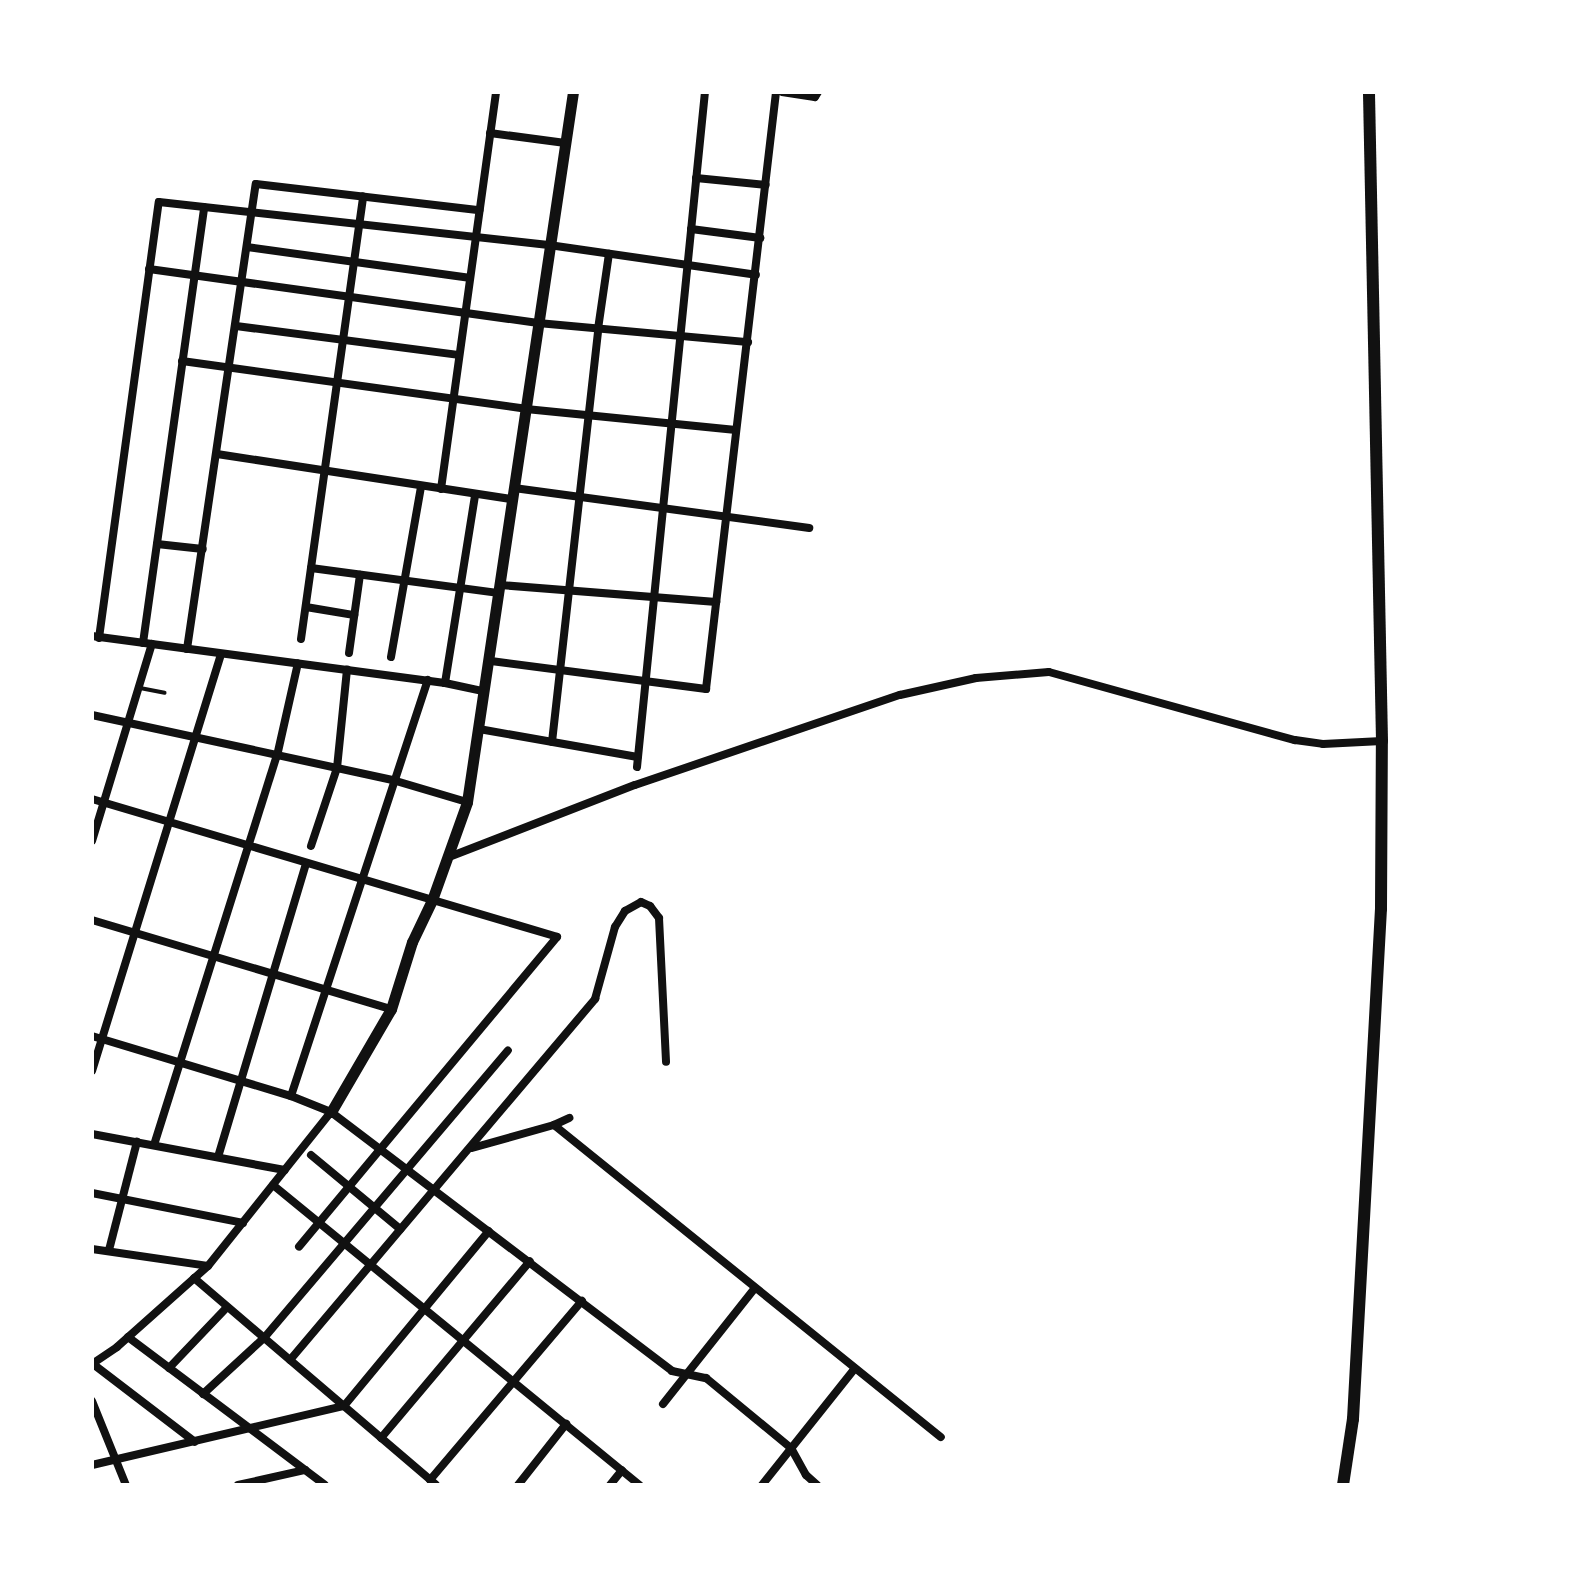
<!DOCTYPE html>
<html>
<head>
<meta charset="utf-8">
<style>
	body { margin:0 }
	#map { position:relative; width:1577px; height:1577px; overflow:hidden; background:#fff; font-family:"Open Sans",sans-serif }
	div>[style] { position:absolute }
	.service>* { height:4px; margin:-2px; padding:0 2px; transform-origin:2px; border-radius:2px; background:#111 }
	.minor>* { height:8px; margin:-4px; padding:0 4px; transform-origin:4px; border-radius:4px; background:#111 }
	.tertiary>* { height:11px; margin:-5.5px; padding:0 5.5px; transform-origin:5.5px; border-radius:5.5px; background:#111 }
	.secondary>* { height:12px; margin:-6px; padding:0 6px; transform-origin:6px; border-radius:6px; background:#111 }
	span { translate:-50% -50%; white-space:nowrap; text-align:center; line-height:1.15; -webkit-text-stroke:8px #fff; paint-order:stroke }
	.frame { position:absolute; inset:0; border:94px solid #fff; pointer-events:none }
</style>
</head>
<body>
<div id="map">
	<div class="service">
		<div style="left:140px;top:688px;width:25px;rotate:11deg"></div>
	</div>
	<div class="minor">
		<div style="left:782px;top:92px;width:33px;rotate:9deg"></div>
		<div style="left:815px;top:97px;width:6px;rotate:-59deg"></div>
		<div style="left:490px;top:133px;width:76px;rotate:7.6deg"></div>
		<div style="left:696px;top:178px;width:70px;rotate:5.7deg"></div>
		<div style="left:691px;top:229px;width:70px;rotate:7.4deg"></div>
		<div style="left:247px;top:247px;width:224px;rotate:7.9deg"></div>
		<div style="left:149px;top:269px;width:393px;rotate:7.9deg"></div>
		<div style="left:538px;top:323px;width:211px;rotate:5.2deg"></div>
		<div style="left:236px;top:326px;width:224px;rotate:7.4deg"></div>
		<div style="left:182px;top:361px;width:347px;rotate:7.9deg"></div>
		<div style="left:526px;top:409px;width:211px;rotate:5.7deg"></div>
		<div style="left:217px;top:454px;width:297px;rotate:8.7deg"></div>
		<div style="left:514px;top:488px;width:298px;rotate:7.7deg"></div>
		<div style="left:441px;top:489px;width:401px;rotate:-82.1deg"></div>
		<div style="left:157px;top:544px;width:46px;rotate:6.2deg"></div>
		<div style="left:311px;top:568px;width:190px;rotate:7.6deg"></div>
		<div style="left:500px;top:585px;width:217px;rotate:4.5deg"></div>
		<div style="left:306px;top:607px;width:49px;rotate:9.5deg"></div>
		<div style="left:92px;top:636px;width:356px;rotate:7.6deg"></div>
		<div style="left:445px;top:683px;width:40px;rotate:12deg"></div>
		<div style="left:99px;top:638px;width:440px;rotate:-82.2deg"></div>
		<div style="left:159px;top:202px;width:392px;rotate:6.3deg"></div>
		<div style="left:549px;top:245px;width:209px;rotate:8.2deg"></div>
		<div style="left:301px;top:639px;width:447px;rotate:-82deg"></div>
		<div style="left:143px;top:643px;width:440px;rotate:-82deg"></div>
		<div style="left:187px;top:649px;width:470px;rotate:-81.6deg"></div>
		<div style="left:256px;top:184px;width:225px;rotate:6.7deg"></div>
		<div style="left:349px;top:653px;width:79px;rotate:-82deg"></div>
		<div style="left:391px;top:657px;width:173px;rotate:-80deg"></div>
		<div style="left:491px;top:661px;width:217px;rotate:7.4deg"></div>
		<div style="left:706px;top:689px;width:601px;rotate:-83.31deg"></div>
		<div style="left:445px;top:683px;width:190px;rotate:-80.9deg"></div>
		<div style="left:92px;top:715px;width:311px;rotate:12.2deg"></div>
		<div style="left:396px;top:781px;width:74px;rotate:16.5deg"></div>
		<div style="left:479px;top:729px;width:161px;rotate:10deg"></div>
		<div style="left:552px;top:742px;width:416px;rotate:-83.6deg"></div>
		<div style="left:598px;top:329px;width:76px;rotate:-81.7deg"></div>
		<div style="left:637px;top:767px;width:678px;rotate:-84.25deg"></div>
		<div style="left:92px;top:799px;width:485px;rotate:16.5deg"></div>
		<div style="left:557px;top:937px;width:403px;rotate:129.8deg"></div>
		<div style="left:92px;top:841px;width:206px;rotate:-73.1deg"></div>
		<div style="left:311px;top:846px;width:82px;rotate:-71.6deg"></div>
		<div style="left:337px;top:768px;width:99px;rotate:-84.2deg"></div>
		<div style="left:449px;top:857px;width:199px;rotate:-21.2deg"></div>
		<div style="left:635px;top:785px;width:280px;rotate:-18.8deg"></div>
		<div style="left:900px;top:695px;width:78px;rotate:-12.6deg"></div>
		<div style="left:976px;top:678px;width:73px;rotate:-4.7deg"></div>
		<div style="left:1049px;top:672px;width:255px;rotate:15.5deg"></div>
		<div style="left:1295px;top:740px;width:28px;rotate:8deg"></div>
		<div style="left:1323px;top:744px;width:59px;rotate:-2.9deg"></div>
		<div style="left:92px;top:920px;width:312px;rotate:16.6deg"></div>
		<div style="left:92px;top:1036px;width:208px;rotate:16.8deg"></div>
		<div style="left:291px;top:1096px;width:43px;rotate:21.8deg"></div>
		<div style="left:331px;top:1112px;width:428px;rotate:37.2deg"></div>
		<div style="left:672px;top:1371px;width:35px;rotate:12deg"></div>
		<div style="left:706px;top:1378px;width:110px;rotate:39.5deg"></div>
		<div style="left:791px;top:1448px;width:31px;rotate:61deg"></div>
		<div style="left:806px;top:1475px;width:15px;rotate:42deg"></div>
		<div style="left:92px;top:1071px;width:436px;rotate:-72.8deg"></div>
		<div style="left:291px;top:1096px;width:438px;rotate:-71.8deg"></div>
		<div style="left:554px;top:1125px;width:497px;rotate:38.9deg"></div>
		<div style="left:92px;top:1134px;width:196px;rotate:10.6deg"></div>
		<div style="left:154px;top:1145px;width:408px;rotate:-72.5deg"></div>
		<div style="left:277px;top:756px;width:95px;rotate:-77.3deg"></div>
		<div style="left:472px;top:1148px;width:85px;rotate:-15.7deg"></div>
		<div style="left:554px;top:1125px;width:17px;rotate:-25deg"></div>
		<div style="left:311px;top:1155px;width:116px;rotate:39.7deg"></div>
		<div style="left:218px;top:1157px;width:306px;rotate:-73.3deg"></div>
		<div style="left:273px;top:1185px;width:474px;rotate:39.3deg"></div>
		<div style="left:92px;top:1193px;width:154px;rotate:11.2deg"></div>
		<div style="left:92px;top:1249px;width:117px;rotate:8.3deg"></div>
		<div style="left:109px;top:1250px;width:112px;rotate:-75.5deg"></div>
		<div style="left:194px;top:1278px;width:318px;rotate:40.5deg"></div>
		<div style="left:128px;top:1337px;width:246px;rotate:36.9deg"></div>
		<div style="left:290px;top:1360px;width:473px;rotate:-49.8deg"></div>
		<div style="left:595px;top:999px;width:75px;rotate:-74.5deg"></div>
		<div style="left:615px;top:927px;width:19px;rotate:-58deg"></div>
		<div style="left:625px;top:911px;width:18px;rotate:-29deg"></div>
		<div style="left:641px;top:902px;width:10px;rotate:24deg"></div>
		<div style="left:650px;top:906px;width:15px;rotate:53deg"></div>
		<div style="left:659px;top:918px;width:144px;rotate:87.2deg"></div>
		<div style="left:92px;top:1364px;width:30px;rotate:-34deg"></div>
		<div style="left:117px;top:1347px;width:122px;rotate:-41.7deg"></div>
		<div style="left:208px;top:1266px;width:197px;rotate:-51.4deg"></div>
		<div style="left:93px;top:1364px;width:128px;rotate:37.4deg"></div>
		<div style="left:169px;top:1368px;width:84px;rotate:-46.4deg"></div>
		<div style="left:203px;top:1394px;width:83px;rotate:-42.6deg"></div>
		<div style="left:264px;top:1338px;width:377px;rotate:-49.7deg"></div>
		<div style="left:92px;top:1401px;width:91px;rotate:68deg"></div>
		<div style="left:663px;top:1404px;width:148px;rotate:-51.6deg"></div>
		<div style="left:381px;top:1438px;width:231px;rotate:-49.9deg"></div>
		<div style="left:92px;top:1465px;width:259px;rotate:-13.2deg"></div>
		<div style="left:344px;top:1406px;width:227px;rotate:-50.4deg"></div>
		<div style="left:430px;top:1480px;width:235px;rotate:-49.7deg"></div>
		<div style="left:238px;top:1485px;width:69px;rotate:-12.6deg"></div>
		<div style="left:518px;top:1485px;width:78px;rotate:-51.8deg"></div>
		<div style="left:610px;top:1485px;width:19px;rotate:-51deg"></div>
		<div style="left:762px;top:1485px;width:149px;rotate:-51.5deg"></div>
	</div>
	<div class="tertiary">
		<div style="left:331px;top:1112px;width:119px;rotate:-59.8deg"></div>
		<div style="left:391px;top:1009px;width:70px;rotate:-72.6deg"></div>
		<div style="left:412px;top:942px;width:47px;rotate:-64.5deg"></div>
		<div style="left:432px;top:900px;width:104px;rotate:-70.3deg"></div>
		<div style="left:467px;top:802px;width:718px;rotate:-81.51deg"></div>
	</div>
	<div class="secondary">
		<div style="left:1343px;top:1485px;width:67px;rotate:-81.4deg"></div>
		<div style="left:1353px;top:1419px;width:511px;rotate:-86.86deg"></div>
		<div style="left:1381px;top:909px;width:168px;rotate:-89.7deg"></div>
		<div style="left:1382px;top:741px;width:649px;rotate:-91.15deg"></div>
	</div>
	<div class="frame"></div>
</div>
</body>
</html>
